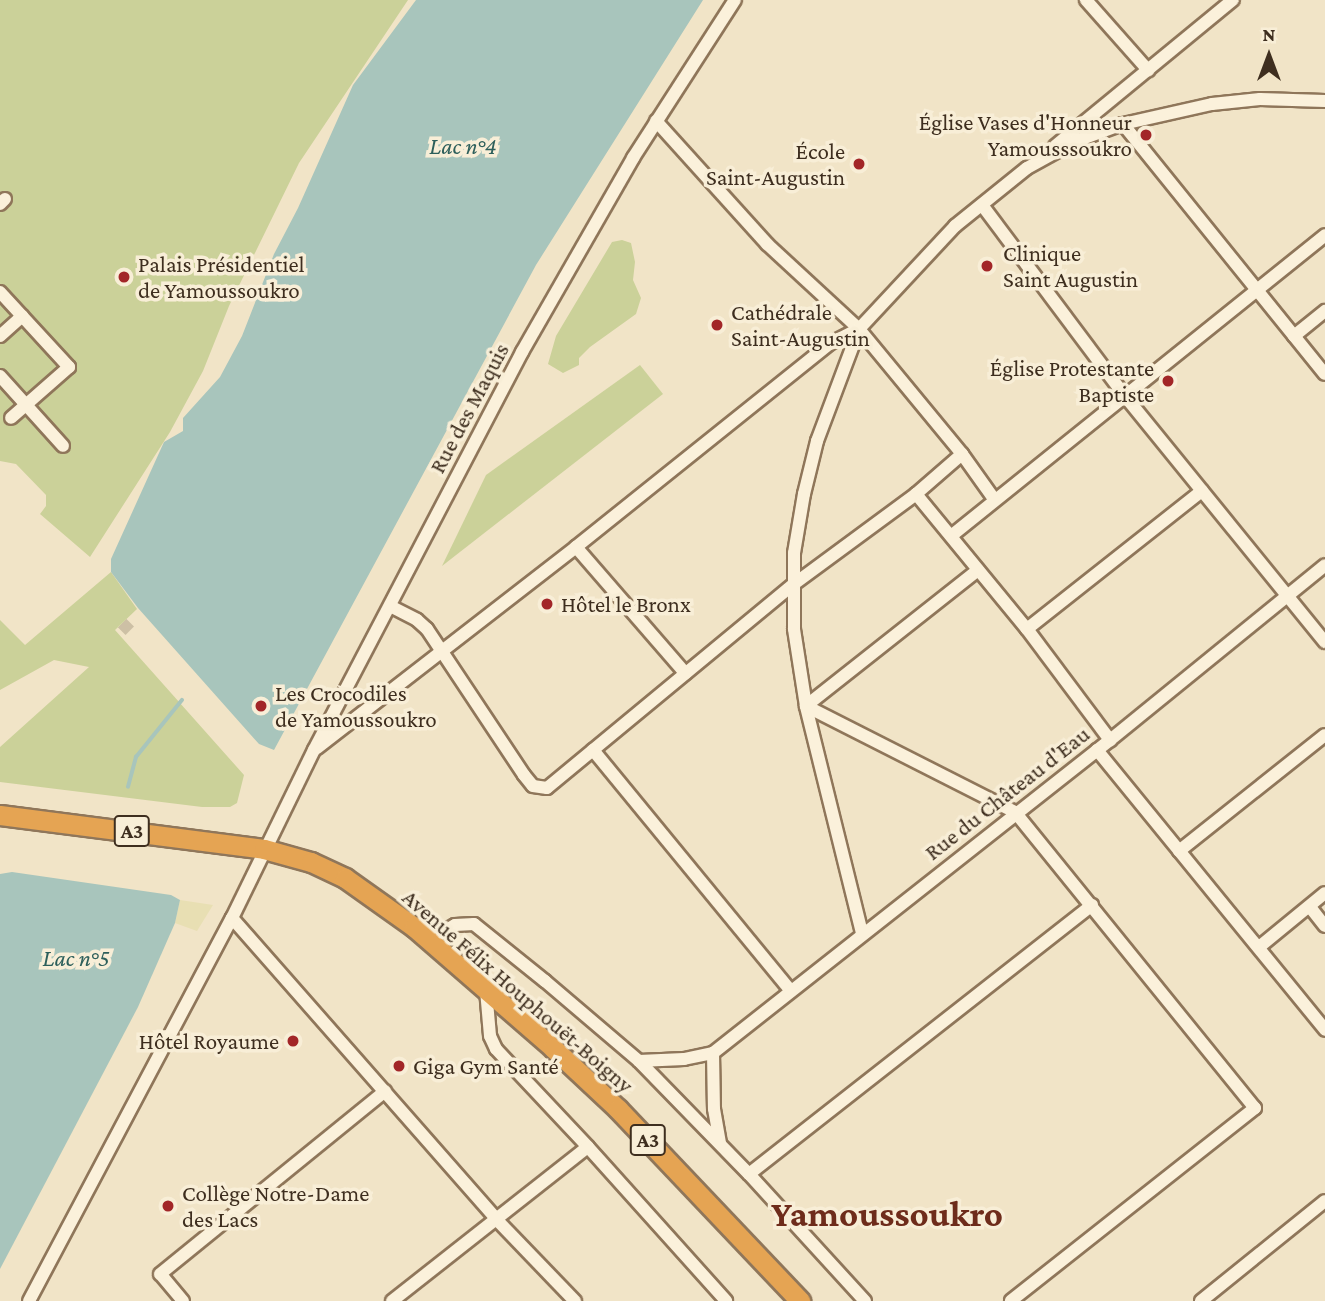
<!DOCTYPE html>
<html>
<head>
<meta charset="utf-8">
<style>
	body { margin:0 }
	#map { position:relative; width:1325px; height:1301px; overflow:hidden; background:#f1e4c7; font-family:"Crimson Pro",serif }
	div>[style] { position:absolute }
	.farmland>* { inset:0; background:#e8dfb3 }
	.green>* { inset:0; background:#cbd199 }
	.water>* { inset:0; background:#a8c5bc }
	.stream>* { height:3.5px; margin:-1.75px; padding:0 1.75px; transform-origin:1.75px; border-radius:1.75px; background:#a8c5bc }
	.minor-tunnel>* { height:12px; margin-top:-6px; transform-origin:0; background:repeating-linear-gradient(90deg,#cdc0a5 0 12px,transparent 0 18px) }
	.roads { filter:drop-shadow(2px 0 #8f765a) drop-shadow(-2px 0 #8f765a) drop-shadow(0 2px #8f765a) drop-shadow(0 -2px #8f765a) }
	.minor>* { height:12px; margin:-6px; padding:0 6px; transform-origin:6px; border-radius:6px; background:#fbf1db }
	.highway>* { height:19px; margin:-9.5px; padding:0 9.5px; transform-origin:9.5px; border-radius:9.5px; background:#e5a453 }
	.dots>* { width:19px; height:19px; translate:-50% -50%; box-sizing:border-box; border:4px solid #f8eed7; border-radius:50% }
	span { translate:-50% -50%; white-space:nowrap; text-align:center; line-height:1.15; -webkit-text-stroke:7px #f8eed7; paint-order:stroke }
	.shield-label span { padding:2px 5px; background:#f8eed7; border:2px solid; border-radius:5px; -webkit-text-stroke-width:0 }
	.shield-label { font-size:21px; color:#3e2e1f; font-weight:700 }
	.poi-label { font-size:23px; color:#3e2e1f }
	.right { translate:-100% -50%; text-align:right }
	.left { translate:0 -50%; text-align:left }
	.street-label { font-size:23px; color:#3e2e1f }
	.water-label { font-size:24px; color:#2d5f5b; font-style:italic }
	.town-label { font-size:37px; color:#6e2c1b; font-weight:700 }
	.north { position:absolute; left:1234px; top:21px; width:70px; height:70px; -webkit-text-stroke:5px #f8eed7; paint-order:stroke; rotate:0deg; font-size:19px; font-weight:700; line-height:28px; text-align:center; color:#3e2e1f }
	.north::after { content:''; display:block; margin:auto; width:24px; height:32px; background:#3e2e1f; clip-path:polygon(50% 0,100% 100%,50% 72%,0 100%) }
</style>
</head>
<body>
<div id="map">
	<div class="farmland">
		<div style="clip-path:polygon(180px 900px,213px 905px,197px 931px,175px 923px)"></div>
	</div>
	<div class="green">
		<div style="clip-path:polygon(0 0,408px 0,299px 163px,229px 306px,203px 371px,170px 432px,90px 557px,40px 514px,46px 506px,46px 495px,16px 464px,0 461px)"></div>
		<div style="clip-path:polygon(622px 240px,631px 243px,635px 262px,633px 280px,641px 298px,636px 314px,590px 347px,579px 358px,579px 365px,563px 373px,548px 364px,556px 336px,612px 242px)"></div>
		<div style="clip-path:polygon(640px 365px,663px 394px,442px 566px,486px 475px)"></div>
		<div style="clip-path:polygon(111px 572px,137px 609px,115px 630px,244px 775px,237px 803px,230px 807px,202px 807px,0 782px,0 747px,89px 667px,54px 660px,0 690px,0 620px,25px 645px)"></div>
	</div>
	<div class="water">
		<div style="clip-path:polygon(416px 0,703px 0,536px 265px,274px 750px,259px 744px,138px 608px,111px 572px,111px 559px,164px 442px,183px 431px,183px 418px,220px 377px,242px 336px,274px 254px,298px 208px,353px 85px)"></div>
		<div style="clip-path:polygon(12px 872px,171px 895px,180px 900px,175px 923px,138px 1007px,0 1269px,0 874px)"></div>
	</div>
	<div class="stream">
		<div style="left:128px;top:787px;width:31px;rotate:-75deg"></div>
		<div style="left:136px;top:757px;width:73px;rotate:-51.1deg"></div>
	</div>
	<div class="minor-tunnel">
		<div style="left:122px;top:623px;width:11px;rotate:45deg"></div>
	</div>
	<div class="roads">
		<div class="minor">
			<div style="left:1086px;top:0;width:94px;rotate:48.5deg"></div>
			<div style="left:656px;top:121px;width:166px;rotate:47.9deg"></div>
			<div style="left:767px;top:244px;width:125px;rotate:42.7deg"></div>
			<div style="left:859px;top:329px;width:162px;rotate:50.5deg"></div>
			<div style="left:962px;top:454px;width:55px;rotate:54.6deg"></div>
			<div style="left:1123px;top:124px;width:321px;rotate:51.1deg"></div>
			<div style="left:1055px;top:146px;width:230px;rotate:-39.4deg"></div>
			<div style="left:0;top:204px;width:7px;rotate:-45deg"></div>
			<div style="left:982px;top:205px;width:239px;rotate:53.2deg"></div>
			<div style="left:1125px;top:396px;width:317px;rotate:50.9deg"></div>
			<div style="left:0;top:292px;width:102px;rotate:47.4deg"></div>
			<div style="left:69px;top:367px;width:77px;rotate:138.7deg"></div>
			<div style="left:0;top:336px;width:30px;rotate:-42deg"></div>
			<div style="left:1294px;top:336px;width:40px;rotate:-39deg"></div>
			<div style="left:0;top:376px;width:94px;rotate:48deg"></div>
			<div style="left:916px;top:494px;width:175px;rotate:50.6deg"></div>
			<div style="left:1027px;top:629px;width:139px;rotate:53.2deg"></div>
			<div style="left:951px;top:536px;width:480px;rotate:-38.8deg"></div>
			<div style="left:576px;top:547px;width:167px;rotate:49.1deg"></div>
			<div style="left:978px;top:570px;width:219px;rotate:141.7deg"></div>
			<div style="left:806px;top:706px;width:234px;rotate:26.9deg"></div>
			<div style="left:1015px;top:812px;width:381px;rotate:51deg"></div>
			<div style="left:1255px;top:1108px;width:311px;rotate:141.7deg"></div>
			<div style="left:390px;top:606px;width:30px;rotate:27deg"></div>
			<div style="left:417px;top:620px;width:13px;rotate:42deg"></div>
			<div style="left:427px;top:629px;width:175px;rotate:56.4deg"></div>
			<div style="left:524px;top:775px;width:14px;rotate:51deg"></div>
			<div style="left:533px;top:786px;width:14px;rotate:8deg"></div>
			<div style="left:547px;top:788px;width:320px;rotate:-39.6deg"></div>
			<div style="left:794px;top:584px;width:152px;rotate:-36.4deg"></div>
			<div style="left:916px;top:494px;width:61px;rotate:-41deg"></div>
			<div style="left:1027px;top:629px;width:223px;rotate:-38.3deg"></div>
			<div style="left:317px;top:748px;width:328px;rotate:-37.8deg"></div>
			<div style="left:576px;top:547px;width:324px;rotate:-38.7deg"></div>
			<div style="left:829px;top:344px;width:34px;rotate:-27deg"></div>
			<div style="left:593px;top:750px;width:310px;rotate:50.6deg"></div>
			<div style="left:1097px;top:750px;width:361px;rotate:50.8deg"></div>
			<div style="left:1179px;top:851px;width:186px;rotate:-38.5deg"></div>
			<div style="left:1310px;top:907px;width:24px;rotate:52deg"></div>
			<div style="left:232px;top:918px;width:400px;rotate:48.7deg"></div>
			<div style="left:496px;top:1219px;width:114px;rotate:46.1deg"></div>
			<div style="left:862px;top:933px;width:234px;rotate:-103.9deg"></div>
			<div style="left:806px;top:706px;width:78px;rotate:-98.9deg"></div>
			<div style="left:794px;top:629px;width:76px;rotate:-90deg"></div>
			<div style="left:794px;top:553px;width:60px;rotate:-80.4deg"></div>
			<div style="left:804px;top:494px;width:55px;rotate:-76.2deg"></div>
			<div style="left:817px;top:441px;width:120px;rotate:-69.4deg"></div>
			<div style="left:859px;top:329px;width:141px;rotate:-47deg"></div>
			<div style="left:955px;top:226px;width:92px;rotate:-38.9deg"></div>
			<div style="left:1027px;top:168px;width:56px;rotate:-28.9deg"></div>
			<div style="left:1076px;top:141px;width:50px;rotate:-19.9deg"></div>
			<div style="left:1123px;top:124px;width:91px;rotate:-12.7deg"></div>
			<div style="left:1212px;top:104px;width:48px;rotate:-5.9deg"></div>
			<div style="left:1260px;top:99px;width:65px;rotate:1.8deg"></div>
			<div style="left:428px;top:940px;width:31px;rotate:-29deg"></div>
			<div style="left:455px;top:925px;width:19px;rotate:-3deg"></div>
			<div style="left:474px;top:924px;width:91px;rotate:38.8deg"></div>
			<div style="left:545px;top:981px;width:123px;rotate:40.4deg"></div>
			<div style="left:639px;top:1061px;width:158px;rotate:45.8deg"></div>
			<div style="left:749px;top:1174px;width:172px;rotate:47.6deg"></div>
			<div style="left:1259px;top:947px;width:85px;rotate:-39.3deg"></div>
			<div style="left:486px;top:990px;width:46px;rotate:85deg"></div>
			<div style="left:490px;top:1036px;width:14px;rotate:65deg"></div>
			<div style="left:496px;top:1049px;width:134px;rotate:46.8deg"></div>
			<div style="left:588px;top:1147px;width:207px;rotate:48.1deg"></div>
			<div style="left:713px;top:1053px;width:56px;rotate:89deg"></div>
			<div style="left:714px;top:1109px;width:35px;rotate:80deg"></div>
			<div style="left:639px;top:1061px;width:45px;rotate:-2.5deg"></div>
			<div style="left:684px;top:1059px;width:30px;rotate:-12deg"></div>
			<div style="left:713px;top:1053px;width:506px;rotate:-38.25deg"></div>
			<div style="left:1110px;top:740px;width:277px;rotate:-39.1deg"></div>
			<div style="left:749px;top:1174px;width:436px;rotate:-38.1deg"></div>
			<div style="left:29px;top:1301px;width:433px;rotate:-62.1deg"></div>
			<div style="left:232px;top:918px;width:187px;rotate:-64deg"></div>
			<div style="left:314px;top:750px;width:449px;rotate:-62.4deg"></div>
			<div style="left:522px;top:352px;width:224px;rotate:-60.2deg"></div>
			<div style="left:633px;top:158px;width:188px;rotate:-57.2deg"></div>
			<div style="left:183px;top:1301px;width:35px;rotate:-130deg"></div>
			<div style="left:160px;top:1274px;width:290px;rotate:-39.1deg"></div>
			<div style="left:392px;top:1301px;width:249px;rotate:-38.2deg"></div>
			<div style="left:1201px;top:1301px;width:159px;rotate:-38.9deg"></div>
		</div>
		<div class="highway">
			<div style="left:0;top:815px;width:266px;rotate:7.3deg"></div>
			<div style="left:264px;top:849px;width:49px;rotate:15.5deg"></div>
			<div style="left:311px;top:862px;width:38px;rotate:25deg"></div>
			<div style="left:345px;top:878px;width:85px;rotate:35.4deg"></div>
			<div style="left:414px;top:927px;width:184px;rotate:41deg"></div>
			<div style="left:553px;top:1048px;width:89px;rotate:43.2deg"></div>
			<div style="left:618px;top:1109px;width:265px;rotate:46.5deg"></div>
		</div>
	</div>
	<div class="dots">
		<div style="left:1146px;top:135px;background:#a22628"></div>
		<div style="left:859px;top:164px;background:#a22628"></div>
		<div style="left:987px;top:266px;background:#a22628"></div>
		<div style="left:124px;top:277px;background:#a22628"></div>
		<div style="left:717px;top:325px;background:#a22628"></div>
		<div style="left:1168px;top:381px;background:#a22628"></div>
		<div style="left:547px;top:604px;background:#a22628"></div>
		<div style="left:261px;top:706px;background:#a22628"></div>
		<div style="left:293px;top:1041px;background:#a22628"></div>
		<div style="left:399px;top:1066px;background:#a22628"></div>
		<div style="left:168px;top:1206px;background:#a22628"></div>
	</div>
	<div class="shield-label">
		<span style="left:132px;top:831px">A3</span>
		<span style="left:648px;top:1140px">A3</span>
	</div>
	<div class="poi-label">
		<span class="right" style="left:1132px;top:135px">Église Vases d'Honneur<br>Yamousssoukro</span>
		<span class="right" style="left:845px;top:164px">École<br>Saint-Augustin</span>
		<span class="left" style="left:1003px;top:266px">Clinique<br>Saint Augustin</span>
		<span class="left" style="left:138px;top:277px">Palais Présidentiel<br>de Yamoussoukro</span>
		<span class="left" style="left:731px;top:325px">Cathédrale<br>Saint-Augustin</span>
		<span class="right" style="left:1154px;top:381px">Église Protestante<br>Baptiste</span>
		<span class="left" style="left:561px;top:604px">Hôtel le Bronx</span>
		<span class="left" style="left:275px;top:706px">Les Crocodiles<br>de Yamoussoukro</span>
		<span class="right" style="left:279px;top:1041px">Hôtel Royaume</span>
		<span class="left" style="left:413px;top:1066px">Giga Gym Santé</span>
		<span class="left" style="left:182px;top:1206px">Collège Notre-Dame<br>des Lacs</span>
	</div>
	<div class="street-label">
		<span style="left:469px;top:408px;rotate:-62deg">Rue des Maquis</span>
		<span style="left:1007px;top:793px;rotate:-38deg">Rue du Château d'Eau</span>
		<span style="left:518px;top:991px;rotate:41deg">Avenue Félix Houphouët-Boigny</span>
	</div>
	<div class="water-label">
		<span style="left:463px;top:146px">Lac n°4</span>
		<span style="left:76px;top:958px">Lac n°5</span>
	</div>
	<div class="town-label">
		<span style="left:887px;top:1214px">Yamoussoukro</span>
	</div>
	<div class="north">N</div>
</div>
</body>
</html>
